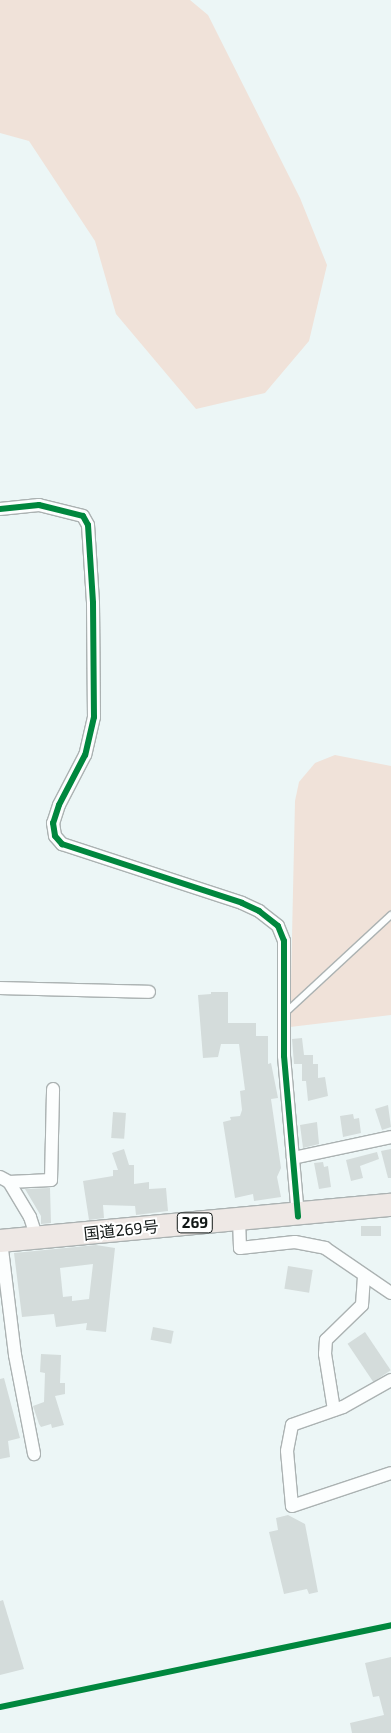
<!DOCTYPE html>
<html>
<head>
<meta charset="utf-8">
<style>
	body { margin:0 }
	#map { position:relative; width:391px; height:1733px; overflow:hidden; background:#ecf6f6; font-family:"Exo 2","Noto Sans JP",sans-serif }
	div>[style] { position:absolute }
	.green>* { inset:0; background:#f0e2d9 }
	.building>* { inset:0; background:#d4dcdb; transform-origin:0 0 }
	.path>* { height:2px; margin-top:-1px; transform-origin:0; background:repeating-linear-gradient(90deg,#d5d7d7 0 1px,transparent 0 5px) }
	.roads { filter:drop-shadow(1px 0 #abb2b2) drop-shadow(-1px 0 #abb2b2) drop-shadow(0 1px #abb2b2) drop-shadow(0 -1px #abb2b2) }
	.lane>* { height:6px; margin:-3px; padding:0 3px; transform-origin:3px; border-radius:3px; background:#fcfefe }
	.street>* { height:12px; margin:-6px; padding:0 6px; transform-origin:6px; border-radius:6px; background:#fcfefe }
	.highway>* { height:22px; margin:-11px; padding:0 11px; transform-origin:11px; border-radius:11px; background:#eee8e5 }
	.cycleway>* { height:6px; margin:-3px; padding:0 3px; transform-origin:3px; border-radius:3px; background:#00873e }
	span { translate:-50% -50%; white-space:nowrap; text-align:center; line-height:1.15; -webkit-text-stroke:4px #fff; paint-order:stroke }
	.shield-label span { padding:1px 4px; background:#fff; border:1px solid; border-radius:4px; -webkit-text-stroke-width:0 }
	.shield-label { font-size:15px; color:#111716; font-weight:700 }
	.street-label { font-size:16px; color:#111716 }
</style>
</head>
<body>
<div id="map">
	<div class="green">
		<div style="clip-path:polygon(0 0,190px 0,208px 15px,300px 198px,327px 265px,309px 341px,265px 393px,196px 409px,116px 314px,95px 241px,29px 141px,0 133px)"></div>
		<div style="clip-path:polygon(335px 755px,391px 766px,391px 1015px,290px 1027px,295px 801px,299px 782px,315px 763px)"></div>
	</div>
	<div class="building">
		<div style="clip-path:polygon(211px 992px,228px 992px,228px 1023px,256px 1023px,256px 1036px,268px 1036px,268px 1064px,271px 1063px,278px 1098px,271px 1099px,281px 1168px,277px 1177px,281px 1197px,254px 1201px,253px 1194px,235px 1198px,223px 1122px,231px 1120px,230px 1117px,240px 1116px,242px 1110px,240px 1091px,245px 1090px,239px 1044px,221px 1044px,218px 1057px,203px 1058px,198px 995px,211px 994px)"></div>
		<div style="clip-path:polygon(302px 1038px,304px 1055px,313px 1055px,313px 1064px,318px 1064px,318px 1078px,325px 1077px,328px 1096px,308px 1101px,306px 1081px,302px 1081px,302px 1064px,294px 1064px,292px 1039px)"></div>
		<div style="clip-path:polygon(388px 1105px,391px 1127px,382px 1130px,375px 1109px)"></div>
		<div style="left:113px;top:1112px;width:13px;height:26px;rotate:4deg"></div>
		<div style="clip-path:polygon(353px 1114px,354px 1119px,359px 1118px,361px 1133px,343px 1137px,340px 1116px)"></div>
		<div style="clip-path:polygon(317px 1122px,319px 1144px,303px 1148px,300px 1125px)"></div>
		<div style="clip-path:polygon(124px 1149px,129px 1165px,134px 1165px,134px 1184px,149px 1182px,149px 1189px,166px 1188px,168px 1211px,136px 1215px,135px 1206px,103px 1205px,104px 1218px,89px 1220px,83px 1181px,113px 1176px,113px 1170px,118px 1170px,112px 1153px)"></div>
		<div style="clip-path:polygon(391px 1149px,391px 1178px,388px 1178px,381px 1151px)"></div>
		<div style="clip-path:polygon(377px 1152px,379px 1159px,360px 1166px,363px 1178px,351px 1181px,346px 1160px)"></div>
		<div style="clip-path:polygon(323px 1162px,324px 1167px,328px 1166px,331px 1187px,319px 1189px,314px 1163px)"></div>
		<div style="clip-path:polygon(50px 1188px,51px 1223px,41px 1224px,41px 1216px,25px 1189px)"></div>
		<div style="left:361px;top:1226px;width:20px;height:10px"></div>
		<div style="clip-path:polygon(evenodd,96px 1245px,115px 1248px,106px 1332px,86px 1330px,87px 1323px,56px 1327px,54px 1314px,22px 1317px,14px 1253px,96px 1245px,93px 1264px,89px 1299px,72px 1301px,72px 1296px,63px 1297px,60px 1268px,93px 1264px)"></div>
		<div style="left:288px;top:1266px;width:25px;height:23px;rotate:9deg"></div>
		<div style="left:153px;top:1327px;width:21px;height:13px;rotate:11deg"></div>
		<div style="left:365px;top:1332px;width:46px;height:21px;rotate:56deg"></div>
		<div style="clip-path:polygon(41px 1354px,61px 1355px,60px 1383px,65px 1383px,65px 1394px,55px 1396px,64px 1425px,52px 1428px,51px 1424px,41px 1427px,39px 1424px,33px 1406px,44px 1402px,45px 1373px,40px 1372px)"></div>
		<div style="clip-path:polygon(4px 1378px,20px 1438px,8px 1441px,10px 1457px,0 1459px,0 1379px)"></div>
		<div style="clip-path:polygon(288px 1515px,305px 1524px,318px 1592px,309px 1594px,307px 1589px,284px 1594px,269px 1532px,278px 1530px,276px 1518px)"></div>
		<div style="clip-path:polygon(3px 1600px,24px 1669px,0 1675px,0 1601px)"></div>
		<div style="clip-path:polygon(391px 1657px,391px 1733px,352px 1733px,350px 1723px,384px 1715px,379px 1696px,373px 1697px,365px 1663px)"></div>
	</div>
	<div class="path">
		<div style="left:0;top:1707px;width:400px;rotate:-11.8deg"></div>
	</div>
	<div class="roads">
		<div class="lane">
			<div style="left:284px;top:1014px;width:146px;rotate:-42.8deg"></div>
		</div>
		<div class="street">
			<div style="left:0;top:509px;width:39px;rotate:-6deg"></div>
			<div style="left:39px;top:505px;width:45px;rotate:14deg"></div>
			<div style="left:83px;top:516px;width:10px;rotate:61deg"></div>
			<div style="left:88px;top:525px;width:78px;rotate:86.3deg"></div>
			<div style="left:93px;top:603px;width:114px;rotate:89.5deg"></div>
			<div style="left:94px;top:717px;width:39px;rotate:103deg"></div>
			<div style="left:85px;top:755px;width:56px;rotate:117.5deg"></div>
			<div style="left:59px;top:805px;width:19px;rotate:108deg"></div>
			<div style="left:53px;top:823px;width:13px;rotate:81deg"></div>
			<div style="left:55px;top:836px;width:11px;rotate:49deg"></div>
			<div style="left:62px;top:844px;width:189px;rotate:18.1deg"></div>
			<div style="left:242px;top:903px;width:19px;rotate:25deg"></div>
			<div style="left:259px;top:911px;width:24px;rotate:38deg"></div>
			<div style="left:278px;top:926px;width:16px;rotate:68deg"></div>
			<div style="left:284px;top:941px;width:115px;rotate:90deg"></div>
			<div style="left:284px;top:1056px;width:161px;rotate:85deg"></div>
			<div style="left:0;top:988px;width:149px;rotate:1.5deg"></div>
			<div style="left:293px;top:1158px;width:100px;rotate:-12.1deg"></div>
			<div style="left:0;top:1177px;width:10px;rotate:29deg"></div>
			<div style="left:9px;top:1182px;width:41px;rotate:59deg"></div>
			<div style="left:30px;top:1217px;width:22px;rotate:72deg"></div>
			<div style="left:9px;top:1182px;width:42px;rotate:-2.7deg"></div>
			<div style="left:51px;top:1180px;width:91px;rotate:-88.7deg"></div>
			<div style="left:239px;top:1219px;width:29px;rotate:88deg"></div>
			<div style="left:240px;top:1248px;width:55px;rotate:-6.2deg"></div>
			<div style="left:295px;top:1242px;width:31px;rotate:11deg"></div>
			<div style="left:325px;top:1248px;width:80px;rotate:34.3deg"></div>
			<div style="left:1px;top:1241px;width:115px;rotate:83deg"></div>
			<div style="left:15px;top:1355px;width:101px;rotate:79.1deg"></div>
			<div style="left:391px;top:1380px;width:55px;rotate:150.6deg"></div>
			<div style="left:343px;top:1407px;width:54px;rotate:160.6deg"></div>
			<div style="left:292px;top:1425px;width:26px;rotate:101deg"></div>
			<div style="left:287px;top:1451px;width:55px;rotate:84.8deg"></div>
			<div style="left:292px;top:1506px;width:104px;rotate:-18.4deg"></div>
			<div style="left:334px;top:1410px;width:57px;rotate:-99.1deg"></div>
			<div style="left:325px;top:1354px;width:14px;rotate:-86deg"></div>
			<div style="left:326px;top:1340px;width:50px;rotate:-44.2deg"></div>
			<div style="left:362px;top:1305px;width:29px;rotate:-86deg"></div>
		</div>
		<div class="highway">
			<div style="left:0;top:1241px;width:393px;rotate:-5.3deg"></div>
		</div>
	</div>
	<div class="cycleway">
		<div style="left:0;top:509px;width:39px;rotate:-6deg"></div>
		<div style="left:39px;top:505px;width:45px;rotate:14deg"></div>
		<div style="left:83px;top:516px;width:10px;rotate:61deg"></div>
		<div style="left:88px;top:525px;width:78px;rotate:86.3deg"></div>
		<div style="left:93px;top:603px;width:114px;rotate:89.5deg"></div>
		<div style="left:94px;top:717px;width:39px;rotate:103deg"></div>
		<div style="left:85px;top:755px;width:56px;rotate:117.5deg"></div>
		<div style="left:59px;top:805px;width:19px;rotate:108deg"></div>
		<div style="left:53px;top:823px;width:13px;rotate:81deg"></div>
		<div style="left:55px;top:836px;width:11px;rotate:49deg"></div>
		<div style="left:62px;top:844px;width:189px;rotate:18.1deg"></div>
		<div style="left:242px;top:903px;width:19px;rotate:25deg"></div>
		<div style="left:259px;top:911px;width:24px;rotate:38deg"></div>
		<div style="left:278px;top:926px;width:16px;rotate:68deg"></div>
		<div style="left:284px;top:941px;width:115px;rotate:90deg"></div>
		<div style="left:284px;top:1056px;width:161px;rotate:85deg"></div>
		<div style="left:0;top:1707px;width:400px;rotate:-11.8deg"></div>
	</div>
	<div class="shield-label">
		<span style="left:195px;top:1223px">269</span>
	</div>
	<div class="street-label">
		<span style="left:121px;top:1230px;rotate:-6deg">国道269号</span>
	</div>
</div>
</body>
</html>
